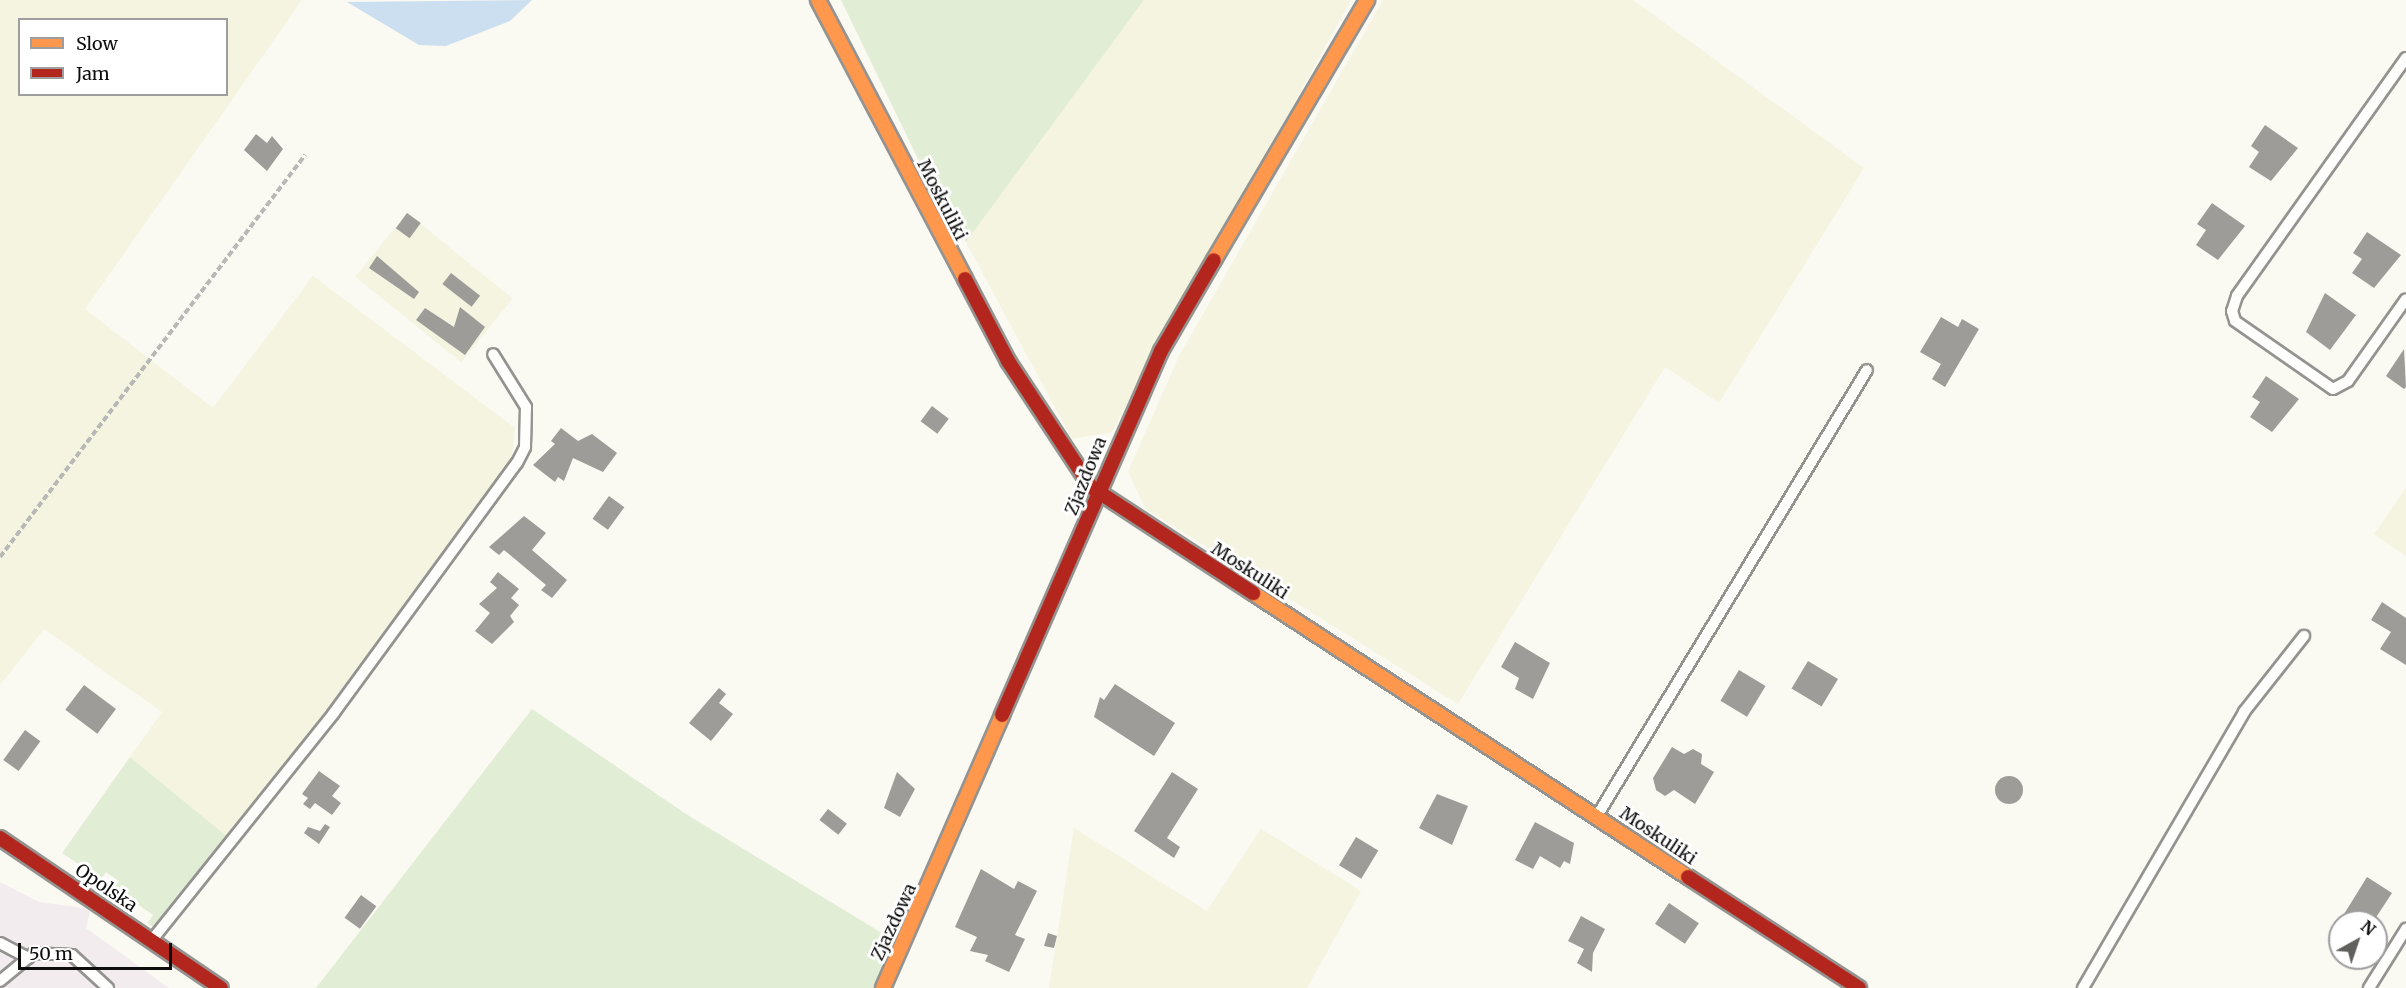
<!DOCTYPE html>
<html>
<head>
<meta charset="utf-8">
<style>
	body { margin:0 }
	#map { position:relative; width:2406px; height:988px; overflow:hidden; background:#faf9f2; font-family:Merriweather,serif }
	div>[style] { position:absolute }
	.industrial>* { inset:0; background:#f2ecee }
	.farmland>* { inset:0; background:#f4f4e0; transform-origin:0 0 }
	.green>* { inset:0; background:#e1edd4 }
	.water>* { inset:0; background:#ccdff0 }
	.building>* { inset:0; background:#9d9c98; transform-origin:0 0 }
	.round { border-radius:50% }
	.path>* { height:4px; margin-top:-2px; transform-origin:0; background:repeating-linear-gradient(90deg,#b8b8b6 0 6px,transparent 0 9px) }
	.roads { filter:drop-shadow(2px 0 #949390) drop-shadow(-2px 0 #949390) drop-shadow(0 2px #949390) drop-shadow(0 -2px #949390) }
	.lane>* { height:10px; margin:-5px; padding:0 5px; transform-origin:5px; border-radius:5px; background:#fefefd }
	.slow>* { height:14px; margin:-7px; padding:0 7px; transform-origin:7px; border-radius:7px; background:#ff974d }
	.jam>* { height:14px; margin:-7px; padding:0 7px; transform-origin:7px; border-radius:7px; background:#b3261e }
	span { translate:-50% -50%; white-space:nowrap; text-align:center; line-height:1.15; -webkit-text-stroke:6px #fff; paint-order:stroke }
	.street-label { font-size:18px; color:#0d0d0d }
	.legend { position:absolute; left:18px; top:18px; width:210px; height:78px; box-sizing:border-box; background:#fff; border:2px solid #9e9e9e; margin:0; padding:8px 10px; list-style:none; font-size:18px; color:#0d0d0d }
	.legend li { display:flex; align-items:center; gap:12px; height:30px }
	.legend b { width:30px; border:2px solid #9e9e9e }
	.north { position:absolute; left:2328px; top:910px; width:60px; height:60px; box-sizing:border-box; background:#fff; border:2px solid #9e9e9e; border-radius:50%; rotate:40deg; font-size:16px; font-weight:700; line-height:24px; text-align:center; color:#0d0d0d }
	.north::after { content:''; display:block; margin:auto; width:21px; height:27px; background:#60605d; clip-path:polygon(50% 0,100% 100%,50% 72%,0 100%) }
	.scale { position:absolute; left:18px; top:943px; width:154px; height:27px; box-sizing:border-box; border:3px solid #0d0d0d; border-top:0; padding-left:8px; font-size:18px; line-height:21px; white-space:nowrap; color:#0d0d0d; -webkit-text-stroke:4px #fff; paint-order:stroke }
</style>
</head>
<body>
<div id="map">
	<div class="industrial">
		<div style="clip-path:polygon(0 882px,39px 902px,84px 908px,90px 912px,86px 928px,169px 988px,0 988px)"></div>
	</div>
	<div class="farmland">
		<div style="clip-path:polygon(evenodd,0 0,302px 0,85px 309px,213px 408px,313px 276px,515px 428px,511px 462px,230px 839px,130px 757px,162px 712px,44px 629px,0 685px,0 0,20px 20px,226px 20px,226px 94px,20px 94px,20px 20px)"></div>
		<div style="clip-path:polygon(1144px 0,1351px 0,1112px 432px,1072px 439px,966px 242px)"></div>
		<div style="clip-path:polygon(1383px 0,1633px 0,1864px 168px,1719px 403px,1665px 367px,1458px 704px,1146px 509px,1128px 472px,1179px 356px)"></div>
		<div style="left:407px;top:213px;width:136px;height:82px;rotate:39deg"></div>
		<div style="clip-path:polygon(2406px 488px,2406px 556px,2374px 534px)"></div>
		<div style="clip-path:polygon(1074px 828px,1207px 911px,1261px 829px,1361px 891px,1307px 988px,1049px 988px)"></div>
	</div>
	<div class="green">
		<div style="clip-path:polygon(841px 0,1144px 0,966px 242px,920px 163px)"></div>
		<div style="clip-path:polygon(532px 709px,686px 814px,895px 941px,873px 988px,316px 988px)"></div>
		<div style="clip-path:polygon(130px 757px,230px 839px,157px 931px,148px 923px,153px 915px,114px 888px,119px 881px,106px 872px,101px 879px,62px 853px)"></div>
	</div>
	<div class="water">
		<div style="clip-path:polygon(532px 0,510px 21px,446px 46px,419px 45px,347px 2px)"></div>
	</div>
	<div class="building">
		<div style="clip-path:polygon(2265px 125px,2298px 148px,2271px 181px,2249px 167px,2259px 152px,2251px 146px)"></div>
		<div style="clip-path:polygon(256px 134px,267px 143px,272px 136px,283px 149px,267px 171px,244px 150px)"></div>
		<div style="clip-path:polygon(2212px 203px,2245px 226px,2218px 260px,2196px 245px,2206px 230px,2197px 224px)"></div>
		<div style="left:407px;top:213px;width:17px;height:19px;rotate:36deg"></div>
		<div style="clip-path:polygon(2367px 232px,2401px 255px,2374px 288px,2352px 273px,2362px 259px,2353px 253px)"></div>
		<div style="clip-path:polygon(377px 256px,419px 292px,414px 299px,369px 268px)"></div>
		<div style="left:451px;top:273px;width:37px;height:14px;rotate:38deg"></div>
		<div style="clip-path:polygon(2325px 293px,2356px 315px,2330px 350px,2306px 332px)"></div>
		<div style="clip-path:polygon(460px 307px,485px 327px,465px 355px,416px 320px,425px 308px,454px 327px)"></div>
		<div style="clip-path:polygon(1941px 317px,1958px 327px,1962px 319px,1979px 329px,1945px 387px,1932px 379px,1941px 364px,1920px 352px)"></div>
		<div style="clip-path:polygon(2404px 349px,2406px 387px,2404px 389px,2386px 376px)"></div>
		<div style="clip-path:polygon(2266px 376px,2299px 399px,2272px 432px,2250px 417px,2260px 402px,2252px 397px)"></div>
		<div style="left:932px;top:406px;width:21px;height:19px;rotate:37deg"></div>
		<div style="clip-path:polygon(561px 428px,578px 441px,592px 434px,617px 453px,603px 472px,573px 458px,564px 481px,558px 477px,555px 482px,533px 465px,555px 444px,551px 441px)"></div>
		<div style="left:609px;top:496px;width:19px;height:28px;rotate:36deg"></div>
		<div style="clip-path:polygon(524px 516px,546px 533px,532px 550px,567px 580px,552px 598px,541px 590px,546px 585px,504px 550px,499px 555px,489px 547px)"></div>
		<div style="clip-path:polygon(498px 572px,519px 589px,511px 598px,519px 605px,510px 616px,514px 622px,492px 644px,475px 631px,490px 613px,479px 604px,497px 588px,490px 582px)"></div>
		<div style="clip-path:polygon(2382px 602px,2406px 618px,2406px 665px,2380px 649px,2391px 632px,2371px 620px)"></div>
		<div style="clip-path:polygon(1515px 642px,1550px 663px,1533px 699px,1515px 689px,1519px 678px,1501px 667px)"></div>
		<div style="left:1808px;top:661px;width:35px;height:32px;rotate:31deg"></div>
		<div style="left:1739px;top:670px;width:31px;height:36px;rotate:31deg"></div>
		<div style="clip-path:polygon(1115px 684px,1175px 723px,1154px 756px,1094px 717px,1100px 697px,1104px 700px)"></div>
		<div style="left:84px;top:685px;width:40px;height:31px;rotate:37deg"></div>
		<div style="clip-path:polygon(719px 688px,726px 694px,719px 703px,733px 714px,711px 741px,689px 723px)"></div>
		<div style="left:25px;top:730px;width:19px;height:37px;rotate:36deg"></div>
		<div style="clip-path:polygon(1672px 747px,1684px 754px,1693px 749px,1702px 754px,1701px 764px,1714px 772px,1695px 804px,1674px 790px,1665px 796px,1656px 790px,1653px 778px)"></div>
		<div style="clip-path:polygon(319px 771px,340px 786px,332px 796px,341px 803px,332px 815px,315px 803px,310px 809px,303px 804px,308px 798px,302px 794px)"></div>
		<div style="clip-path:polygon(897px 772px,915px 789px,900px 817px,884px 808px)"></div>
		<div style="clip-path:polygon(1172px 772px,1198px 789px,1167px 838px,1180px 847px,1174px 858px,1134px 831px)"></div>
		<div class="round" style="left:1995px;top:776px;width:28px;height:28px"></div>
		<div style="clip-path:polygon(1437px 794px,1468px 806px,1452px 845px,1419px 828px)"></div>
		<div style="left:828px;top:809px;width:24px;height:14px;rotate:38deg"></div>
		<div style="clip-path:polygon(1535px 822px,1574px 843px,1570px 864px,1564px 861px,1560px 868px,1540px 856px,1533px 869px,1515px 860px)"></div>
		<div style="clip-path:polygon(325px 824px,330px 827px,319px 844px,304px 833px,308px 827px,320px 831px)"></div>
		<div style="left:1356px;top:837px;width:26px;height:33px;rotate:31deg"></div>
		<div style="clip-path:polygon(981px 869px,1014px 889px,1018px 881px,1037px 891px,1015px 935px,1025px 939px,1009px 972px,985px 961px,988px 955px,970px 951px,977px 937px,955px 927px)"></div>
		<div style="clip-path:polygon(2367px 877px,2392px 893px,2373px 922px,2345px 922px,2341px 919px)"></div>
		<div style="left:361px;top:895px;width:19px;height:28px;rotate:36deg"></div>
		<div style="left:1669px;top:903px;width:36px;height:25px;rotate:34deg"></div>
		<div style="clip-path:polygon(1581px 916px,1605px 929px,1593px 953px,1592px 972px,1577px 963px,1584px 949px,1568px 941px)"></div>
		<div style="clip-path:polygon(1048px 933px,1057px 936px,1054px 948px,1044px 946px)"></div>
	</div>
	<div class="path">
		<div style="left:0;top:557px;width:505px;rotate:-52.81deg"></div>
	</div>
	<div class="roads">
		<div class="lane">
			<div style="left:2406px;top:58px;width:292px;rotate:125.4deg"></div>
			<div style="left:2237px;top:296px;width:16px;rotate:108deg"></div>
			<div style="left:2232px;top:311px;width:10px;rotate:73deg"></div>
			<div style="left:2235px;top:321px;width:119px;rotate:34.8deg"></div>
			<div style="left:2333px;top:389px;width:17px;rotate:-28deg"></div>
			<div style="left:2348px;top:381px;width:100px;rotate:-54.7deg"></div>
			<div style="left:1597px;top:816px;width:521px;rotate:-58.81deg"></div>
			<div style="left:152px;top:940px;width:290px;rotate:-51.3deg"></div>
			<div style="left:333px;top:714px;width:311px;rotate:-53.8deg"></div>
			<div style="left:517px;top:463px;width:18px;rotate:-63deg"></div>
			<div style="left:525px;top:447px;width:40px;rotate:-88.6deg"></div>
			<div style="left:526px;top:407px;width:62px;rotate:-121.9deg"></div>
			<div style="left:0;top:943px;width:32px;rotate:28deg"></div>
			<div style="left:0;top:981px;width:44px;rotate:-39.5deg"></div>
			<div style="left:34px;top:953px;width:38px;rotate:3deg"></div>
			<div style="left:72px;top:955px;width:49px;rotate:42.5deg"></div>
			<div style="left:2083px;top:988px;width:320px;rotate:-59.7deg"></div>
			<div style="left:2244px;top:712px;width:97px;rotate:-51.7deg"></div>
			<div style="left:2369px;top:988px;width:70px;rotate:-57.9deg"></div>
		</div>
		<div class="slow">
			<div style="left:818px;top:0;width:315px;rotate:62.2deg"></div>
			<div style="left:1214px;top:260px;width:302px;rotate:-59.5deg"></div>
			<div style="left:1253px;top:593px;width:520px;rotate:33.14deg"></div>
			<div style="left:883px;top:988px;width:298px;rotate:-66.4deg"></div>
		</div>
		<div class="jam">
			<div style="left:965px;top:279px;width:93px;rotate:62.3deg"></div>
			<div style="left:1008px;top:361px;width:151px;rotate:56.6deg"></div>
			<div style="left:1091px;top:487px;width:194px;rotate:33.2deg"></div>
			<div style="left:1002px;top:715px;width:397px;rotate:-66.4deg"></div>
			<div style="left:1161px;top:351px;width:105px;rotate:-59.8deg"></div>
			<div style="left:0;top:838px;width:267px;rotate:34.2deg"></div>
			<div style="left:1688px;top:877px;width:204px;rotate:33deg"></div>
		</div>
	</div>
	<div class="street-label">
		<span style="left:942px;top:200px;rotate:63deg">Moskuliki</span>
		<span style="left:1086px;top:476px;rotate:-68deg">Zjazdowa</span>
		<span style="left:1250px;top:571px;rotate:33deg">Moskuliki</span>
		<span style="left:1658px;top:836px;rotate:34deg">Moskuliki</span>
		<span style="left:106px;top:888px;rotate:34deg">Opolska</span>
		<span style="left:894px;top:922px;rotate:-65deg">Zjazdowa</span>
	</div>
	<ul class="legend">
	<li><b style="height:8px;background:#ff974d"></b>Slow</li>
	<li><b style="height:8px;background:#b3261e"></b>Jam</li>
	</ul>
	<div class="north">N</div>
	<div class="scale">50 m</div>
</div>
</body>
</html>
